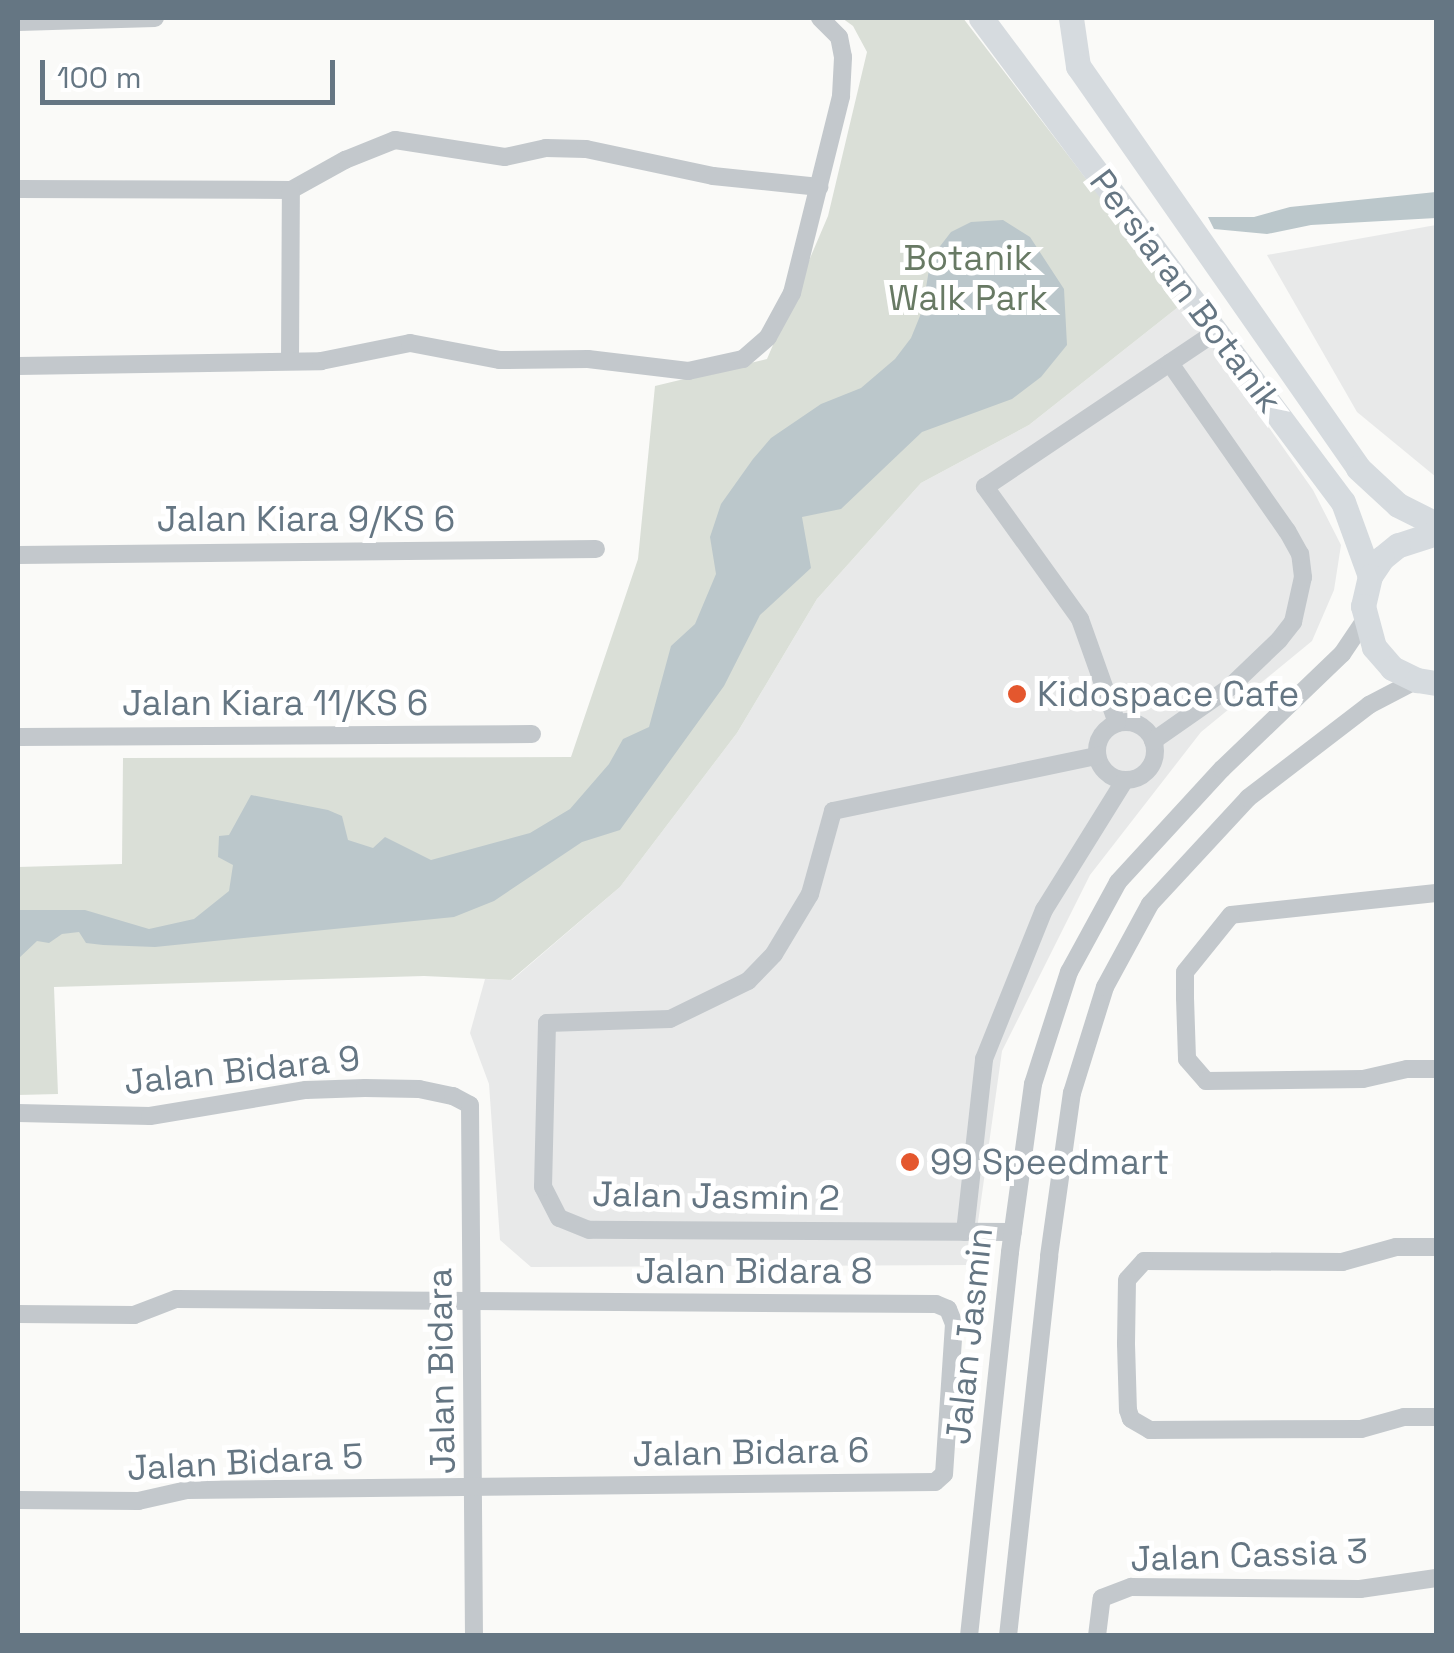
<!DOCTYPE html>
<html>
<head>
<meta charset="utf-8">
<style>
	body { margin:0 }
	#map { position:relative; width:1454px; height:1653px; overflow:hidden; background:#fafaf8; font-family:"Space Grotesk",sans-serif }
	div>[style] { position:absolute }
	.built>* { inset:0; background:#e8e9e9 }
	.green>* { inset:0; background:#dadfd7 }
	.water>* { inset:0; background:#bbc7cb }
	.minor>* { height:18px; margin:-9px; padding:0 9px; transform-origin:9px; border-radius:9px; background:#c3c8cc }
	.minor>.ring { margin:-9px; padding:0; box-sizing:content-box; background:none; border:18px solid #c3c8cc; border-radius:50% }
	.secondary>* { height:25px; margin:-12.5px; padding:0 12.5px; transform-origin:12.5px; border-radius:12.5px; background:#d6dbdf }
	.dots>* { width:28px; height:28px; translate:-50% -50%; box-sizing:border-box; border:5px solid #fff; border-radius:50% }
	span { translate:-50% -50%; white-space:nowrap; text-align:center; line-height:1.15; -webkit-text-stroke:10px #fff; paint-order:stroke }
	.park-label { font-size:35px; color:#687a64 }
	.street-label { font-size:35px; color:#657683 }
	.poi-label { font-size:35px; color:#657683 }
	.left { translate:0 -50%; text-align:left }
	.frame { position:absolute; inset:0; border:20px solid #657683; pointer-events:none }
	.scale { position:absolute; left:40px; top:60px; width:295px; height:45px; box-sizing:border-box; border:5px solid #657683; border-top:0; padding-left:12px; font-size:30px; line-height:35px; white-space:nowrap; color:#657683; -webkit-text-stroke:8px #fff; paint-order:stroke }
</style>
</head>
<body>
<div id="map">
	<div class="built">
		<div style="clip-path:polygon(1436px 225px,1436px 477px,1357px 412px,1267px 255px)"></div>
		<div style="clip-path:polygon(1182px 304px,1313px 490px,1341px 545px,1334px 590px,1312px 641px,1201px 732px,1090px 875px,1002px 1051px,972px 1265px,531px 1267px,500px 1240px,489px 1084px,470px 1033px,485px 979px,512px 980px,620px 887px,737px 733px,817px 599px,921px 483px,1029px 425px)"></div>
	</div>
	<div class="green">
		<div style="clip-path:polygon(842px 18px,963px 18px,1182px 304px,1029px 425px,921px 483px,817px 599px,737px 733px,620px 887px,511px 980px,424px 976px,54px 987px,58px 1094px,18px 1095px,18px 867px,122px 864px,123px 758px,571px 757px,638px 559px,655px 386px,767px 359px,828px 216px,867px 52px,853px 26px)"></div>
	</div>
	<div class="water">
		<div style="clip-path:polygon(1436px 192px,1436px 218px,1311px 225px,1267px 234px,1214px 229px,1208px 217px,1254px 217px,1290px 207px)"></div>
		<div style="clip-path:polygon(1003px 220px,1030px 237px,1064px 289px,1067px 345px,1041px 377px,1012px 399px,922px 432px,841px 509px,802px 517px,811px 568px,760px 615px,724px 686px,620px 830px,582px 842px,494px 901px,454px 917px,155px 947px,103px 945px,86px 943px,79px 932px,62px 934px,49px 943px,37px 941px,18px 959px,18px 910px,85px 910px,149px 929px,194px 919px,229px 891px,233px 865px,218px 857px,219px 836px,229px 835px,251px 795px,328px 810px,342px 816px,348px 840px,373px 848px,385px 837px,431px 860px,530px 833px,570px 809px,609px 764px,623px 739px,649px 727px,671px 646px,695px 624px,716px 574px,710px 537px,721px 504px,753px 459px,771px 438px,821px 404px,861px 388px,895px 359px,911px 338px,922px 311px,931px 258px,951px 232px,971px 222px)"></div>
	</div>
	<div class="minor">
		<div style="left:18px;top:22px;width:137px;rotate:-1.7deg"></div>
		<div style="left:18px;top:189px;width:273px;rotate:0.2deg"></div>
		<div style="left:291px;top:190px;width:62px;rotate:-29.1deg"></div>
		<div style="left:345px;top:160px;width:54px;rotate:-21.8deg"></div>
		<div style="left:395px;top:140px;width:111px;rotate:8.8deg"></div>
		<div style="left:505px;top:157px;width:42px;rotate:-12.4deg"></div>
		<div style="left:546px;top:148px;width:40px;rotate:1.4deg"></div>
		<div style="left:586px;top:149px;width:130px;rotate:12deg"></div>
		<div style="left:713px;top:176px;width:107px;rotate:5.9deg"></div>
		<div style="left:290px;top:361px;width:171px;rotate:-89.7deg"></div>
		<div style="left:18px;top:366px;width:303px;rotate:-0.9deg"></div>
		<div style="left:321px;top:361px;width:91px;rotate:-11.4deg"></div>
		<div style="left:410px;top:343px;width:92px;rotate:10.7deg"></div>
		<div style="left:500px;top:360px;width:88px;rotate:-0.7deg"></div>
		<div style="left:588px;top:359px;width:101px;rotate:6.8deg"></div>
		<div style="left:688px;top:371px;width:56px;rotate:-12.3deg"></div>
		<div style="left:743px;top:359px;width:33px;rotate:-41deg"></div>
		<div style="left:768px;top:337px;width:50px;rotate:-61.4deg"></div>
		<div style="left:792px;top:293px;width:203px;rotate:-76deg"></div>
		<div style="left:841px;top:96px;width:39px;rotate:-87deg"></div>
		<div style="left:843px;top:57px;width:20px;rotate:-101deg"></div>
		<div style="left:839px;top:37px;width:27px;rotate:-135deg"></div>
		<div style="left:18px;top:555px;width:578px;rotate:-0.59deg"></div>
		<div class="ring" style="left:1097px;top:722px;width:40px;height:40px"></div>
		<div style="left:1117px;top:723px;width:110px;rotate:-109.6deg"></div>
		<div style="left:1080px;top:619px;width:163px;rotate:-125.7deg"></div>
		<div style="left:985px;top:487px;width:278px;rotate:-33.9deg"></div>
		<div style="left:18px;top:737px;width:514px;rotate:-0.33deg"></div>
		<div style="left:1153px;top:741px;width:94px;rotate:-35deg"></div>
		<div style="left:1230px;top:687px;width:68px;rotate:-43.8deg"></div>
		<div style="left:1279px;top:640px;width:23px;rotate:-52deg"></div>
		<div style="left:1293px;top:622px;width:46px;rotate:-77.5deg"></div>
		<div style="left:1303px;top:577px;width:23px;rotate:-97deg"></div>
		<div style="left:1300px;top:554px;width:26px;rotate:-119deg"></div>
		<div style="left:1287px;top:531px;width:205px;rotate:-124.9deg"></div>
		<div style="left:1436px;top:893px;width:206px;rotate:173.9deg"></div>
		<div style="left:1231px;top:915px;width:73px;rotate:128.9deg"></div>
		<div style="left:1185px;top:972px;width:26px;rotate:90deg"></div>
		<div style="left:1185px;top:998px;width:61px;rotate:88.1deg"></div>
		<div style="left:1187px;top:1059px;width:29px;rotate:49deg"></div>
		<div style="left:1206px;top:1081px;width:157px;rotate:-0.7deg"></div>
		<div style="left:1363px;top:1079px;width:45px;rotate:-12.8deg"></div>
		<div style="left:1407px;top:1069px;width:29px"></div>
		<div style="left:18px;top:1113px;width:132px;rotate:1.3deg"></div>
		<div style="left:150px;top:1116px;width:158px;rotate:-9.5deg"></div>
		<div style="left:306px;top:1090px;width:59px;rotate:-1.9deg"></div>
		<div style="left:365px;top:1088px;width:54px;rotate:1.1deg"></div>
		<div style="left:419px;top:1089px;width:35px;rotate:12deg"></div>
		<div style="left:453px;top:1096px;width:19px;rotate:28deg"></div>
		<div style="left:470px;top:1105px;width:531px;rotate:89.57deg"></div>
		<div style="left:965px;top:1232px;width:174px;rotate:-83.7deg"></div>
		<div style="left:984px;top:1059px;width:161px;rotate:-68.1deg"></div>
		<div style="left:1044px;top:910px;width:153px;rotate:-58.1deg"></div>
		<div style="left:1013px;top:1232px;width:424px;rotate:-179.7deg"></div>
		<div style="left:589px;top:1230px;width:32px;rotate:-158deg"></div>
		<div style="left:559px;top:1218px;width:35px;rotate:-117deg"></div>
		<div style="left:543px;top:1187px;width:164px;rotate:-88.6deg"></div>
		<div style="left:547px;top:1023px;width:123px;rotate:-1.9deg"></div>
		<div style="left:670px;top:1019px;width:87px;rotate:-26deg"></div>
		<div style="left:748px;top:981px;width:37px;rotate:-46deg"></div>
		<div style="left:774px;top:954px;width:70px;rotate:-59deg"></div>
		<div style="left:810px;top:894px;width:86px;rotate:-74.5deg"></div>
		<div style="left:833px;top:811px;width:270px;rotate:-11.8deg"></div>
		<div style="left:1436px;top:1247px;width:40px;rotate:180deg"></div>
		<div style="left:1396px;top:1247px;width:56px;rotate:164.5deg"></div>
		<div style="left:1342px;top:1262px;width:198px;rotate:-179.7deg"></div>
		<div style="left:1144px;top:1261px;width:25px;rotate:132deg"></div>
		<div style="left:1127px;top:1280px;width:64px;rotate:90.9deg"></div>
		<div style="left:1126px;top:1344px;width:66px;rotate:88.3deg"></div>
		<div style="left:1128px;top:1410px;width:9px;rotate:72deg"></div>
		<div style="left:1131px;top:1419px;width:22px;rotate:30deg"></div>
		<div style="left:1150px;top:1430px;width:211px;rotate:-0.3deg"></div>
		<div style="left:1361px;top:1429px;width:45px;rotate:-15.6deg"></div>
		<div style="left:1404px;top:1417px;width:32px"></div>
		<div style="left:18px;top:1314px;width:116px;rotate:0.5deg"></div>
		<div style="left:134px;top:1315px;width:45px;rotate:-20.9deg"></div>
		<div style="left:176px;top:1299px;width:760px;rotate:0.38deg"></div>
		<div style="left:936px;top:1304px;width:13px;rotate:23deg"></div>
		<div style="left:948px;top:1309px;width:16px;rotate:68deg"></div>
		<div style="left:954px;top:1324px;width:150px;rotate:93.8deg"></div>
		<div style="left:944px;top:1474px;width:12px;rotate:138deg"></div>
		<div style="left:935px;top:1482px;width:748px;rotate:179.39deg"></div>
		<div style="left:187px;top:1490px;width:50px;rotate:167.3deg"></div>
		<div style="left:138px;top:1501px;width:120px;rotate:-179.5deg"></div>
		<div style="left:969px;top:1636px;width:386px;rotate:-83.9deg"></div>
		<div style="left:1010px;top:1252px;width:170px;rotate:-82.2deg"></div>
		<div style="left:1033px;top:1084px;width:118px;rotate:-72.2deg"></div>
		<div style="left:1069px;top:972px;width:102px;rotate:-61.4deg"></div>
		<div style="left:1118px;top:882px;width:154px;rotate:-47.4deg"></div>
		<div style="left:1222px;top:769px;width:166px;rotate:-43.8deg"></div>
		<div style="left:1342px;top:654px;width:40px;rotate:-56deg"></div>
		<div style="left:1008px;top:1636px;width:382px;rotate:-83.8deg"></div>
		<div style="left:1049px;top:1256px;width:165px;rotate:-82deg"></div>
		<div style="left:1072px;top:1093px;width:111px;rotate:-72.7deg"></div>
		<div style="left:1105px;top:987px;width:94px;rotate:-61.5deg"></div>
		<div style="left:1150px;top:904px;width:144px;rotate:-47.2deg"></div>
		<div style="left:1248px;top:798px;width:153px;rotate:-37.5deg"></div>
		<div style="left:1369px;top:705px;width:54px;rotate:-27.5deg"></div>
		<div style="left:1097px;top:1636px;width:38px;rotate:-83deg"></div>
		<div style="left:1102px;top:1598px;width:31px;rotate:-21deg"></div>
		<div style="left:1131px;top:1587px;width:229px;rotate:0.5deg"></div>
		<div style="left:1360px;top:1589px;width:77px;rotate:-8.2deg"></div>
	</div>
	<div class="secondary">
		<div style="left:981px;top:18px;width:604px;rotate:53.21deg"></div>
		<div style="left:1343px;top:502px;width:79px;rotate:70deg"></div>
		<div style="left:1071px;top:18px;width:49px;rotate:81.7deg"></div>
		<div style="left:1078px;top:66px;width:490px;rotate:55.1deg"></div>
		<div style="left:1358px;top:468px;width:54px;rotate:42.8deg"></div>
		<div style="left:1398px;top:505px;width:42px;rotate:26.6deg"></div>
		<div style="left:1436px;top:533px;width:40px;rotate:162deg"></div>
		<div style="left:1398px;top:545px;width:21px;rotate:141deg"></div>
		<div style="left:1382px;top:558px;width:22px;rotate:124deg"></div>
		<div style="left:1370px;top:576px;width:31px;rotate:103deg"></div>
		<div style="left:1363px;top:606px;width:42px;rotate:75deg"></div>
		<div style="left:1374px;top:647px;width:28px;rotate:49deg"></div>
		<div style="left:1392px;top:668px;width:28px;rotate:26deg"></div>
		<div style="left:1417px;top:680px;width:19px;rotate:9deg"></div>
	</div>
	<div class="dots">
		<div style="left:1017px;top:694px;background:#e4572e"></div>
		<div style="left:910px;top:1162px;background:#e4572e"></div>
	</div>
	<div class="park-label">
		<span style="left:968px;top:278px">Botanik<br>Walk Park</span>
	</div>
	<div class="street-label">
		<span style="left:1186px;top:291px;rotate:53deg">Persiaran Botanik</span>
		<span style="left:306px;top:519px">Jalan Kiara 9/KS 6</span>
		<span style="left:275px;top:703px">Jalan Kiara 11/KS 6</span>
		<span style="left:242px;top:1070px;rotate:-6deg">Jalan Bidara 9</span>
		<span style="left:716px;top:1196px;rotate:1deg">Jalan Jasmin 2</span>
		<span style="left:754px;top:1271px">Jalan Bidara 8</span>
		<span style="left:969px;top:1336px;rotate:-84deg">Jalan Jasmin</span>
		<span style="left:441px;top:1371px;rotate:-91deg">Jalan Bidara</span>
		<span style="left:751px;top:1452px;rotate:-1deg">Jalan Bidara 6</span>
		<span style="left:245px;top:1462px;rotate:-3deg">Jalan Bidara 5</span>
		<span style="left:1249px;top:1555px;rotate:-2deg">Jalan Cassia 3</span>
	</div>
	<div class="poi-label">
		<span class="left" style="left:1037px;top:694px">Kidospace Cafe</span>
		<span class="left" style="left:930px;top:1162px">99 Speedmart</span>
	</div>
	<div class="frame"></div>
	<div class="scale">100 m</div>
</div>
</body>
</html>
